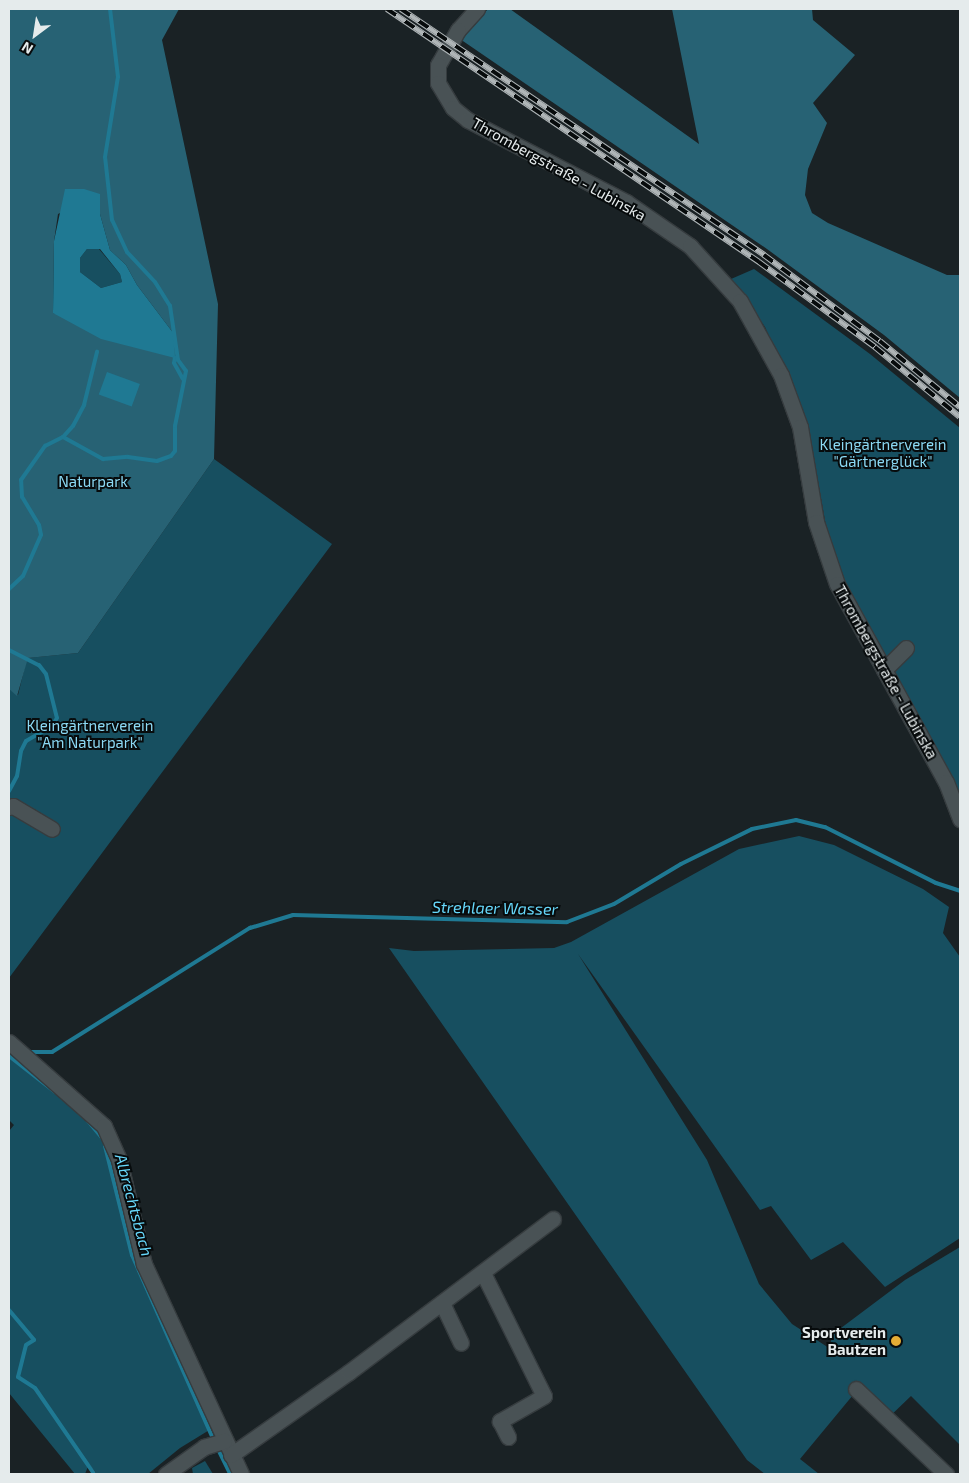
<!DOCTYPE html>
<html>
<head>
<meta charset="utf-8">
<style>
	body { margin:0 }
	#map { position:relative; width:969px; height:1483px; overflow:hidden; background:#1a2225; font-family:"Exo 2",sans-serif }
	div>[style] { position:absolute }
	.green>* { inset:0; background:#174f60 }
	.forest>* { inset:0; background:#276274 }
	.water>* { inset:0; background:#1f7993; transform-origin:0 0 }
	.stream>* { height:4px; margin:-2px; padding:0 2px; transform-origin:2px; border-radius:2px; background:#1f7993 }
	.roads { filter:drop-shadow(1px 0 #363c3f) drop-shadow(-1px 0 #363c3f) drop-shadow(0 1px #363c3f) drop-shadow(0 -1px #363c3f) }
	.minor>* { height:15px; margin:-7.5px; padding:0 7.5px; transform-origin:7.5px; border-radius:7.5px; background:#495255 }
	.rail>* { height:5.5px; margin-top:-2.75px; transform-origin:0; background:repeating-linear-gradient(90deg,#070b0c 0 11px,#afb5b7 0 22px); box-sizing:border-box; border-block:1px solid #afb5b7 }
	.dots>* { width:14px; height:14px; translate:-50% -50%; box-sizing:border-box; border:2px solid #070b0c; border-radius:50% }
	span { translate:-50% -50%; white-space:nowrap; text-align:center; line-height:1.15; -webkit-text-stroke:4px #070b0c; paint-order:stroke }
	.street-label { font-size:15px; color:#e5ebec }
	.park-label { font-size:15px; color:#8cdaf5 }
	.poi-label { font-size:15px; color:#e5ebec; font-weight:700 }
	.right { translate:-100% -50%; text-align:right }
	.water-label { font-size:16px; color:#67d8fb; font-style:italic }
	.frame { position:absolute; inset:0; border:10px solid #e5ebec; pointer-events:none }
	.north { position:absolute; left:10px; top:10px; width:50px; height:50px; -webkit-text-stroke:4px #070b0c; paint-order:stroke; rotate:211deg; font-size:14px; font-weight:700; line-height:20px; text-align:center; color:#e5ebec }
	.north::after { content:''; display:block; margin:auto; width:18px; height:22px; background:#e5ebec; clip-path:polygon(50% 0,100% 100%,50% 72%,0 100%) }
</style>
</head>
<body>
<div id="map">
	<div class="green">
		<div style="clip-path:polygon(87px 249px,99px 249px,120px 274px,122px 282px,101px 288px,80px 272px,80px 258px)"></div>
		<div style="clip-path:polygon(754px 269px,870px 354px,960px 428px,960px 794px,854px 608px,833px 565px,813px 454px,792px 387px,765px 327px,731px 279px)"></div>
		<div style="clip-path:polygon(214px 459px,332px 544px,9px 978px,9px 689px,18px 695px,27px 658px,78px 653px)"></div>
		<div style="clip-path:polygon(799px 836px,834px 845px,923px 889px,949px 907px,943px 933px,960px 957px,960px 1238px,885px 1287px,843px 1242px,811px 1260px,771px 1206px,760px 1210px,578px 954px,707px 1160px,759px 1284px,792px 1324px,829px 1348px,833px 1334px,905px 1280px,960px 1247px,960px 1445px,911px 1396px,885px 1421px,853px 1395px,800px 1459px,819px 1474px,765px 1474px,747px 1460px,389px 948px,414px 951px,554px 948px,571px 942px,739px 849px)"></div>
		<div style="clip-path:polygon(9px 1046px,102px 1129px,211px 1429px,180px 1448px,148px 1474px,97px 1474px,89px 1464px,85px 1474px,75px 1474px,9px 1393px,9px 1131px,14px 1125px,9px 1120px)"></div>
		<div style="clip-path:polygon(205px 1461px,213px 1474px,193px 1474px,192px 1468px)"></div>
	</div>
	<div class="forest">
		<div style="clip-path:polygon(evenodd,9px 9px,179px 9px,162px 40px,218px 304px,214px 459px,78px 653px,28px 658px,17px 696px,9px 689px,9px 9px,100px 194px,100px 214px,110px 250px,126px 265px,137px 285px,174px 334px,53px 313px,54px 241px,58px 214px,100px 194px)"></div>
		<div style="clip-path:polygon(488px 9px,510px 9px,699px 144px,672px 9px,812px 9px,813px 20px,855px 55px,813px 103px,827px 123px,808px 169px,805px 195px,812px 213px,828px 223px,947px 275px,959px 275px,960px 398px,884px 335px,767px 249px,460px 39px)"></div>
	</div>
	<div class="water">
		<div style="clip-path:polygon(evenodd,65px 189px,84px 189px,100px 194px,100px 214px,110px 250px,126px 265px,137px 285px,174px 334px,175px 358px,101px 339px,53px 313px,54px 241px,65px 189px,87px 249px,100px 249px,120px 274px,122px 282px,101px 288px,80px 272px,80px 258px,87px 249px)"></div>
		<div style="left:107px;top:372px;width:35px;height:24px;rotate:20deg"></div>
	</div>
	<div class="stream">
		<div style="left:178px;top:360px;width:4px;rotate:-146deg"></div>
		<div style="left:175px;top:358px;width:5px;rotate:101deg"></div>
		<div style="left:174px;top:363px;width:18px;rotate:61deg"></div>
		<div style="left:63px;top:437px;width:46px;rotate:28.8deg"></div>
		<div style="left:103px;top:459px;width:25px;rotate:-5deg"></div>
		<div style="left:128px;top:457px;width:29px;rotate:8deg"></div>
		<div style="left:157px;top:461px;width:15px;rotate:-20deg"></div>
		<div style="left:171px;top:456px;width:6px;rotate:-51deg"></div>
		<div style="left:175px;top:451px;width:25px;rotate:-90deg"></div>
		<div style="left:175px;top:426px;width:56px;rotate:-78.7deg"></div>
		<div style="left:186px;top:371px;width:14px;rotate:-126deg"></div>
		<div style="left:178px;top:360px;width:55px;rotate:-98.4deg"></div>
		<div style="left:170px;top:306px;width:28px;rotate:-122deg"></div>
		<div style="left:155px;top:282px;width:41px;rotate:-133deg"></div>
		<div style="left:127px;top:252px;width:35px;rotate:-115deg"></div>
		<div style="left:112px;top:220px;width:63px;rotate:-96.3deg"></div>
		<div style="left:105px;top:157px;width:81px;rotate:-80.8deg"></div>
		<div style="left:118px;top:77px;width:68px;rotate:-96.7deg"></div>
		<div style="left:9px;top:589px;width:19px;rotate:-43deg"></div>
		<div style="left:23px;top:576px;width:45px;rotate:-66.3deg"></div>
		<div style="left:41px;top:535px;width:10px;rotate:-101deg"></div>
		<div style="left:39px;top:525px;width:33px;rotate:-121deg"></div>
		<div style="left:22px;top:497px;width:17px;rotate:-93deg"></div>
		<div style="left:21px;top:480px;width:42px;rotate:-54.8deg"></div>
		<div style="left:45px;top:446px;width:20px;rotate:-27deg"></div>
		<div style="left:63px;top:437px;width:15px;rotate:-48deg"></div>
		<div style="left:73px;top:426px;width:24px;rotate:-62deg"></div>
		<div style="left:84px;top:405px;width:55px;rotate:-76.2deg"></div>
		<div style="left:9px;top:650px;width:34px;rotate:27deg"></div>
		<div style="left:39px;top:665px;width:11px;rotate:52deg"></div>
		<div style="left:46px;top:674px;width:45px;rotate:76deg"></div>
		<div style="left:57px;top:718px;width:9px;rotate:122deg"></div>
		<div style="left:52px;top:726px;width:30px;rotate:150deg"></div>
		<div style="left:26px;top:741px;width:11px;rotate:117deg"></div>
		<div style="left:21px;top:751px;width:25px;rotate:99deg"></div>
		<div style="left:17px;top:776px;width:17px;rotate:118deg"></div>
		<div style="left:29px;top:1052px;width:23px"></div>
		<div style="left:52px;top:1052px;width:234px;rotate:-32.1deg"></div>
		<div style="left:250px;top:928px;width:45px;rotate:-16.8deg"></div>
		<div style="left:293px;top:915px;width:274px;rotate:1.5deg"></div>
		<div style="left:567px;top:922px;width:50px;rotate:-21deg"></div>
		<div style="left:614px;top:904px;width:78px;rotate:-30.8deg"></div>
		<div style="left:681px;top:864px;width:79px;rotate:-26.2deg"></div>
		<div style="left:752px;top:829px;width:45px;rotate:-11.6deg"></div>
		<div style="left:796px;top:820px;width:30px;rotate:14deg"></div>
		<div style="left:825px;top:827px;width:124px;rotate:26.8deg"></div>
		<div style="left:936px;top:883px;width:25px;rotate:18deg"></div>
		<div style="left:9px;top:1056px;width:58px;rotate:38deg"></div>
		<div style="left:88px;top:1121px;width:23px;rotate:50deg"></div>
		<div style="left:105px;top:1146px;width:112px;rotate:76.1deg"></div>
		<div style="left:132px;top:1255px;width:203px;rotate:66.2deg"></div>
		<div style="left:9px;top:1310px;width:39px;rotate:50deg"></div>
		<div style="left:34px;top:1340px;width:9px;rotate:148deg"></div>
		<div style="left:26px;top:1345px;width:33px;rotate:104deg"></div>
		<div style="left:18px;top:1377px;width:20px;rotate:33deg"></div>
		<div style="left:35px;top:1388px;width:104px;rotate:55.5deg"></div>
		<div style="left:217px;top:1447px;width:30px;rotate:64deg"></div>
	</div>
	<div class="roads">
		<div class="minor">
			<div style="left:477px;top:9px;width:28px;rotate:132deg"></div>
			<div style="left:458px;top:30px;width:40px;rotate:119.7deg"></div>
			<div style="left:438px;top:65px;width:18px;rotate:90deg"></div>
			<div style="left:438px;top:83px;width:29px;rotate:59deg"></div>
			<div style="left:453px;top:108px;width:19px;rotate:39deg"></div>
			<div style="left:468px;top:120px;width:178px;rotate:27.4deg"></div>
			<div style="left:626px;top:202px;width:78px;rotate:34.5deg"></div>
			<div style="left:690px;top:246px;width:74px;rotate:47.7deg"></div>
			<div style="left:740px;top:301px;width:85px;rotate:61deg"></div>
			<div style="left:781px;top:375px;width:55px;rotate:69.9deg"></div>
			<div style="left:800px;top:427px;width:96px;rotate:80.4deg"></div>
			<div style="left:816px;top:522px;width:65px;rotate:71.3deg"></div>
			<div style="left:837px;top:584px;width:226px;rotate:61.2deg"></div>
			<div style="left:946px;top:782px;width:40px;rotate:69deg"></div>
			<div style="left:884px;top:670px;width:31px;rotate:-45deg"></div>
			<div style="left:9px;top:807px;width:4px;rotate:-14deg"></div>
			<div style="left:13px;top:806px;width:45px;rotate:30.5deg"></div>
			<div style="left:9px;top:1042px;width:127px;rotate:41.5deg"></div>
			<div style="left:104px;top:1126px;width:37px;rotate:66deg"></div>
			<div style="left:119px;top:1160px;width:107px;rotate:76.5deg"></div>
			<div style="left:144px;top:1264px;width:231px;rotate:65.2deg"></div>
			<div style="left:483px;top:1273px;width:137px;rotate:63.6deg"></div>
			<div style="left:544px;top:1396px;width:51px;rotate:150.4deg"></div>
			<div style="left:500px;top:1421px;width:18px;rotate:63deg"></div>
			<div style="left:442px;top:1303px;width:44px;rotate:64.6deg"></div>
			<div style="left:856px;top:1389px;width:124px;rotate:43.4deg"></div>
			<div style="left:231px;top:1455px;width:144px;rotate:-35.1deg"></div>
			<div style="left:349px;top:1372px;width:255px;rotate:-36.9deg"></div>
			<div style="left:166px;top:1474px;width:47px;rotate:-35.4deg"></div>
			<div style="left:204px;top:1447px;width:21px;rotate:-17deg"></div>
		</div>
	</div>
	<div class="rail">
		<div style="left:387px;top:9px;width:450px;rotate:34.2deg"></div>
		<div style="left:759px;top:262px;width:144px;rotate:36.2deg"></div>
		<div style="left:875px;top:347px;width:110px;rotate:39.5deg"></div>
		<div style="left:401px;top:9px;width:439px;rotate:34.1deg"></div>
		<div style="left:764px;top:255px;width:144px;rotate:36.6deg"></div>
		<div style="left:880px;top:341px;width:104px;rotate:39.5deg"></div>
	</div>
	<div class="dots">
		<div style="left:896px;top:1341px;background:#e4ad35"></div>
	</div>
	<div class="street-label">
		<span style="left:559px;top:169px;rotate:29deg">Thrombergstraße - Lubinska</span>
		<span style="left:886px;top:672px;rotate:61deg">Thrombergstraße - Lubinska</span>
	</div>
	<div class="park-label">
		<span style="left:883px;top:453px">Kleingärtnerverein<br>"Gärtnerglück"</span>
		<span style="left:93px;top:482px">Naturpark</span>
		<span style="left:90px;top:734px">Kleingärtnerverein<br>"Am Naturpark"</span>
	</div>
	<div class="poi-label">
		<span class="right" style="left:886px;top:1341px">Sportverein<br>Bautzen</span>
	</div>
	<div class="water-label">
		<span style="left:495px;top:908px;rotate:1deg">Strehlaer Wasser</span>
		<span style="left:134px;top:1205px;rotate:75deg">Albrechtsbach</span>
	</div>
	<div class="frame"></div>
	<div class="north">N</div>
</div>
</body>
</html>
